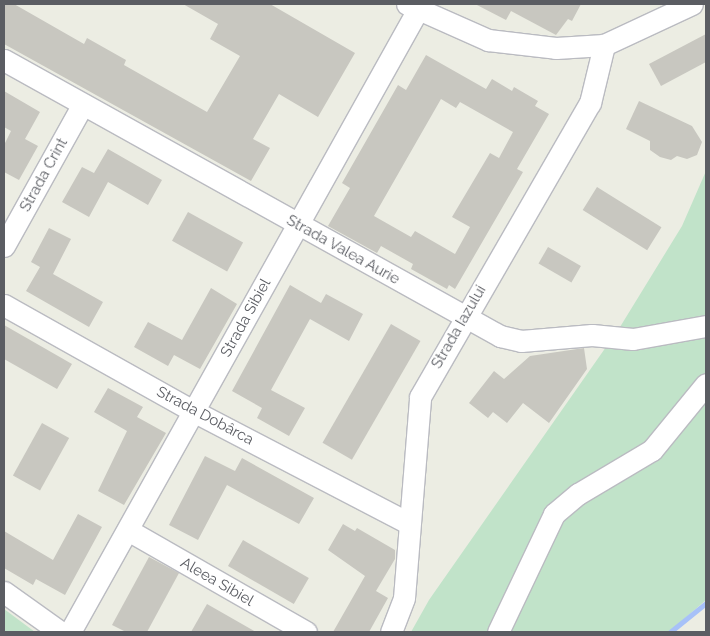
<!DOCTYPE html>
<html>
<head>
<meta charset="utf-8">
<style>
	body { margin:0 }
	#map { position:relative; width:710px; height:636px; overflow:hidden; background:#ecede3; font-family:Raleway,sans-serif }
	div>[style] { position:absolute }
	.green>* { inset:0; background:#c1e3c9 }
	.stream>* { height:5px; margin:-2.5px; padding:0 2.5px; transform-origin:2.5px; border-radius:2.5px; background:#a7c1f8 }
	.building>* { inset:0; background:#c8c7c0; transform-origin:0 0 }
	.roads { filter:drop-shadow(1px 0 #babbc1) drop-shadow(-1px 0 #babbc1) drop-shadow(0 1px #babbc1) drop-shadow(0 -1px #babbc1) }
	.minor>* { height:21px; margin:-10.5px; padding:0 10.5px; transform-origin:10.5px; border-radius:10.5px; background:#fff }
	span { translate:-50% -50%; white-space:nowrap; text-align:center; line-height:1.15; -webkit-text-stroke:4px #fff; paint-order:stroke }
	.street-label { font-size:15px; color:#5b5d63 }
	.frame { position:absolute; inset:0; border:5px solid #5b5d63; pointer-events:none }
</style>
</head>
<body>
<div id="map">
	<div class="green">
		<div style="clip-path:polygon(706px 171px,706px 600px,669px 632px,411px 632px,429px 600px,620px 327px,682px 226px)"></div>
		<div style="clip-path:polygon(4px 609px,35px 632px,4px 632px)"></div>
	</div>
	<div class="stream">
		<div style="left:670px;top:632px;width:46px;rotate:-38.9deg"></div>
	</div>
	<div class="building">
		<div style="clip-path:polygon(4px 4px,14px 4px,84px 44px,87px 38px,126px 60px,124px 65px,207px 112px,240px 56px,210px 39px,218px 24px,183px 4px,270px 4px,355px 53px,318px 117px,279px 94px,253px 139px,270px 148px,251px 181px,4px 44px)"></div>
		<div style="clip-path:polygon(475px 4px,581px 4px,572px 21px,568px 19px,556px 35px,511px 11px,506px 20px)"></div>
		<div style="clip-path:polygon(706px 34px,706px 62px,661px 86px,649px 64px)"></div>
		<div style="clip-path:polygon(evenodd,426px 55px,486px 89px,492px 79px,512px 91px,514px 87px,538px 101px,535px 106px,549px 114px,517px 169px,523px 172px,455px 289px,449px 285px,447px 289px,411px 269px,413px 264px,381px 246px,377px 253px,328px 226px,350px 188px,342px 183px,398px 85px,406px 90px,426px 55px,441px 99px,456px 108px,460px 102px,513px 132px,499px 158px,490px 153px,452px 217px,470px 227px,455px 254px,415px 231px,411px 237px,374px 216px,441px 99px)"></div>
		<div style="clip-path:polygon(4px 91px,40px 112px,25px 139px,38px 146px,19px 180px,4px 172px,4px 145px,11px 131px,4px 127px)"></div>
		<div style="clip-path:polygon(639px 101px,692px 126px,702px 142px,697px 155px,687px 159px,677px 156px,671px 160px,660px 157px,650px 150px,650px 141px,626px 129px)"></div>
		<div style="clip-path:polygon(108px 149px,162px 180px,148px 205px,108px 182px,89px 217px,62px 202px,82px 167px,94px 173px)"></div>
		<div style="left:597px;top:187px;width:76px;height:27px;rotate:32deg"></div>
		<div style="left:188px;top:212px;width:63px;height:33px;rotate:29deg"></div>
		<div style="clip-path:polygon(49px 228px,71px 239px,53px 274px,103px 302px,89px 327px,26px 291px,40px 267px,31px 262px)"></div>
		<div style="left:548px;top:247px;width:38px;height:19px;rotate:30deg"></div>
		<div style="clip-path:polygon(290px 285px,321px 303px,326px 294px,363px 314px,349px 341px,310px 319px,271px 390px,305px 408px,289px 436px,257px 418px,262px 408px,232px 391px)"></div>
		<div style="clip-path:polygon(211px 288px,237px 304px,200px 369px,174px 355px,168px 366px,134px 347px,148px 322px,182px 340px)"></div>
		<div style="left:391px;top:324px;width:34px;height:137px;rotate:30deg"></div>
		<div style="clip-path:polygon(4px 325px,72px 364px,57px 389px,4px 359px)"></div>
		<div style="clip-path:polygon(584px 348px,587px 369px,549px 423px,523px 403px,507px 423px,493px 412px,488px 418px,469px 403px,494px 371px,504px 379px,530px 356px)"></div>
		<div style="clip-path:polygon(108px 388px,143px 407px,137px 417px,166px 433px,124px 505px,98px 491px,127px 431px,94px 412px)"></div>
		<div style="left:42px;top:423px;width:31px;height:60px;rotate:29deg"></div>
		<div style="clip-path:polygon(205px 456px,235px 471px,242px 458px,314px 498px,299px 524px,227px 485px,198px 540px,169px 525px)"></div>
		<div style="clip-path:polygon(78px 514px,102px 527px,65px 595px,36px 579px,33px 585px,4px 568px,4px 531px,53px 560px)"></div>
		<div style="clip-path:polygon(343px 524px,355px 531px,357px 528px,395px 550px,395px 559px,376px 591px,388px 598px,369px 632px,333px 632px,365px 576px,328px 550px)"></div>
		<div style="left:243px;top:540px;width:76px;height:30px;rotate:30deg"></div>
		<div style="clip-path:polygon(149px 557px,179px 573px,147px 632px,126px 632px,112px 625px)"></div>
		<div style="clip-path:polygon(207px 604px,256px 632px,191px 632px)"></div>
	</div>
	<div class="roads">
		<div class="minor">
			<div style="left:407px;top:4px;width:89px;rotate:24deg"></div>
			<div style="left:488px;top:40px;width:68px;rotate:6.7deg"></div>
			<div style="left:556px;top:48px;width:48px;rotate:-3.6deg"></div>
			<div style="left:604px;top:45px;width:97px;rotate:-25deg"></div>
			<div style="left:4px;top:60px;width:568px;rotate:29.09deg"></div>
			<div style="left:500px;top:336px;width:22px;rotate:13deg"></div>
			<div style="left:521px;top:341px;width:71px;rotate:-4.8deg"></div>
			<div style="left:592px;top:335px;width:41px;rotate:5.6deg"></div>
			<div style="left:633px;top:339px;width:74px;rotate:-10.1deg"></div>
			<div style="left:4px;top:246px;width:162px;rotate:-60.9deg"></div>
			<div style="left:4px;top:305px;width:219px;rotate:29.3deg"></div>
			<div style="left:195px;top:412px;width:240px;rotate:27.5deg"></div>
			<div style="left:128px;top:530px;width:205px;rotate:29.8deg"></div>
			<div style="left:4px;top:592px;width:69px;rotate:35.5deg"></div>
			<div style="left:70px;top:632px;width:719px;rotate:-60.8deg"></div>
			<div style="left:391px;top:632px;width:36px;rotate:-69deg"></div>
			<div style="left:404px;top:598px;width:202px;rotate:-85.4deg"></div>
			<div style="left:420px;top:397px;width:340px;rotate:-60deg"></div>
			<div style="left:590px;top:103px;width:60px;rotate:-76.4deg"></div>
			<div style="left:498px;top:632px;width:131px;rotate:-64.6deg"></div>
			<div style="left:554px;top:514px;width:31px;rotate:-40deg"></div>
			<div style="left:578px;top:494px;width:86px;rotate:-30.7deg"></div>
			<div style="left:652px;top:450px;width:85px;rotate:-50.7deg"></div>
		</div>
	</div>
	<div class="street-label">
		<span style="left:44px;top:175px;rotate:-61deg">Strada Crint</span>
		<span style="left:343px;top:250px;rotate:29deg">Strada Valea Aurie</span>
		<span style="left:246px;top:318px;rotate:-61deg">Strada Sibiel</span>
		<span style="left:459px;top:327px;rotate:-60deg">Strada Iazului</span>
		<span style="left:205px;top:416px;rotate:28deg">Strada Dobârca</span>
		<span style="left:217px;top:582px;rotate:30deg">Aleea Sibiel</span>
	</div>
	<div class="frame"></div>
</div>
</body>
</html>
